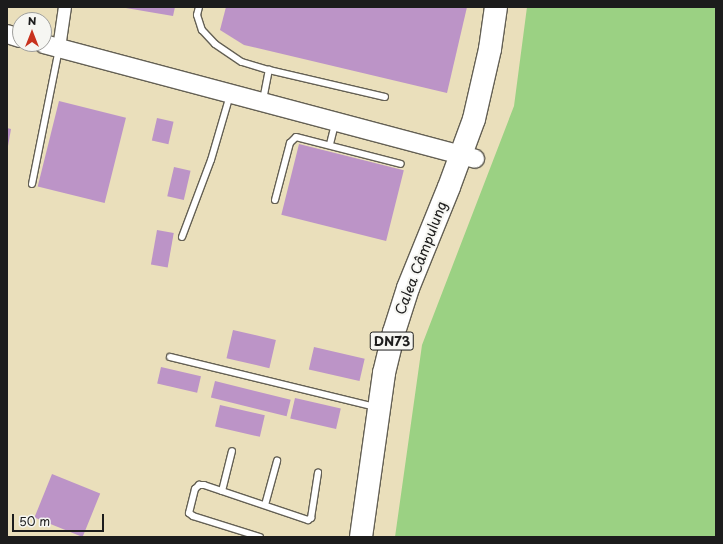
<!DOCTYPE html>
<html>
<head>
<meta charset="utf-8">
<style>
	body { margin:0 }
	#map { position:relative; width:723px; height:544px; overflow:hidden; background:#eadfbb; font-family:"Playpen Sans",sans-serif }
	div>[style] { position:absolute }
	.green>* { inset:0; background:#9bd183 }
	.building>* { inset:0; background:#bc94c7; transform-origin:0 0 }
	.roads { filter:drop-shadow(1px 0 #646054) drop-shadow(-1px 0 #646054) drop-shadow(0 1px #646054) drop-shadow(0 -1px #646054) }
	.lane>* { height:6px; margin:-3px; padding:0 3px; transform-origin:3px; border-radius:3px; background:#fff }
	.street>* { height:12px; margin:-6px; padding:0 6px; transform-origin:6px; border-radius:6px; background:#fff }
	.secondary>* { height:18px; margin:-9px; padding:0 9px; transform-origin:9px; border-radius:9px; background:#fff }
	.highway>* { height:22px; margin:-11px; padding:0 11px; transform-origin:11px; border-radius:11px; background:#fff }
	span { translate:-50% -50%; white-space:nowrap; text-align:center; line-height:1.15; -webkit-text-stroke:4px #f6f6f2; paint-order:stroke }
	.shield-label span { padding:1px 3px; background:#f6f6f2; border:1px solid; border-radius:3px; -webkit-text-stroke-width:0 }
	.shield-label { font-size:13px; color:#1c1c1c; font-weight:700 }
	.street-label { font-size:14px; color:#1c1c1c }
	.frame { position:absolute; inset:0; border:8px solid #1c1c1c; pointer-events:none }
	.north { position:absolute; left:12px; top:12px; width:40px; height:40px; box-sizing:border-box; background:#f6f6f2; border:1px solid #9f9f9c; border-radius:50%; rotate:0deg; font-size:11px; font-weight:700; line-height:16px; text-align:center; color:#1c1c1c }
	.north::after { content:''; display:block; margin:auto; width:14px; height:18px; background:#c8321e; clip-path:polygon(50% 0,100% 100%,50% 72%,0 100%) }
	.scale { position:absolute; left:12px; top:514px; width:92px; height:18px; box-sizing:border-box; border:2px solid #1c1c1c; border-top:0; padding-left:5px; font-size:12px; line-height:14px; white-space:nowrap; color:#1c1c1c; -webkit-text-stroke:3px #f6f6f2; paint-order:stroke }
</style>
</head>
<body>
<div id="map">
	<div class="green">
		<div style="clip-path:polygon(527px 7px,716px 7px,716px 537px,395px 537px,422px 345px,514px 106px)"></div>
	</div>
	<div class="building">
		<div style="clip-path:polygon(120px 7px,175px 7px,173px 16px)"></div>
		<div style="clip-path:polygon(226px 7px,467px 7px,447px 93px,244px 45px,220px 30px)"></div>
		<div style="left:59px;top:101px;width:69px;height:88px;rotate:14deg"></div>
		<div style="left:157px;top:118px;width:17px;height:23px;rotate:13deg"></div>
		<div style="clip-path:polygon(7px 128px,11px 129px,8px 146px,7px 146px)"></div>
		<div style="left:299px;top:144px;width:108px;height:73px;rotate:14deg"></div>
		<div style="left:174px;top:167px;width:17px;height:30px;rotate:13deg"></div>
		<div style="left:157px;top:230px;width:17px;height:35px;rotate:10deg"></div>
		<div style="left:233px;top:330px;width:44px;height:29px;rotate:13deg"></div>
		<div style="left:314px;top:347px;width:52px;height:23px;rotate:13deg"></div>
		<div style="left:161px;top:367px;width:41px;height:17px;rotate:13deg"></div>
		<div style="left:215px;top:381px;width:78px;height:17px;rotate:14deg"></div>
		<div style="left:295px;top:398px;width:47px;height:21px;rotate:13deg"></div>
		<div style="left:220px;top:405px;width:46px;height:22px;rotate:13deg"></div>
		<div style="left:52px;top:474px;width:52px;height:47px;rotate:22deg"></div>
	</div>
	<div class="roads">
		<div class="lane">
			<div style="left:199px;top:7px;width:8px;rotate:104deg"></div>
			<div style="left:197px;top:15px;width:16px;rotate:72deg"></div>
			<div style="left:202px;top:30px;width:19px;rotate:47deg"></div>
			<div style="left:215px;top:44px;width:32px;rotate:34deg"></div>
			<div style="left:242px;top:62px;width:28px;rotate:17deg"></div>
			<div style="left:269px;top:70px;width:119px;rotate:13.1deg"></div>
			<div style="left:263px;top:100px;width:31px;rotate:-79deg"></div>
			<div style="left:330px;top:144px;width:21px;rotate:-76deg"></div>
			<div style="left:32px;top:184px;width:138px;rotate:-78.7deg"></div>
			<div style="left:275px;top:200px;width:59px;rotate:-75.3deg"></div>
			<div style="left:290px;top:143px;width:8px;rotate:-45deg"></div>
			<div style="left:296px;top:137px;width:108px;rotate:14.4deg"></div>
			<div style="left:182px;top:237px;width:82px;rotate:-69.4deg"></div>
			<div style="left:211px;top:160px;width:68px;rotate:-73.7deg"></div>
			<div style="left:170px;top:357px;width:211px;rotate:13.7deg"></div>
			<div style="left:222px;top:491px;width:41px;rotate:-76deg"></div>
			<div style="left:265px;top:505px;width:46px;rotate:-74.7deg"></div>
			<div style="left:260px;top:537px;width:70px;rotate:-162.6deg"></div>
			<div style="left:193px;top:516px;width:5px;rotate:-143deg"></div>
			<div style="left:189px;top:513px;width:25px;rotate:-76deg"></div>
			<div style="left:195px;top:489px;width:6px;rotate:-45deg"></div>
			<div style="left:199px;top:485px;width:5px"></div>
			<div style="left:204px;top:485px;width:110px;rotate:18.6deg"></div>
			<div style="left:308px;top:520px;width:4px;rotate:-34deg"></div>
			<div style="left:311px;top:518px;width:46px;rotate:-81.2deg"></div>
		</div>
		<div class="street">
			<div style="left:59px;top:48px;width:41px;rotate:-81.7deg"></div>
		</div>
		<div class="secondary">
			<div style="left:7px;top:34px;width:14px;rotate:17deg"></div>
			<div style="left:44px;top:44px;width:446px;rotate:14.9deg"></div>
		</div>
		<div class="highway">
			<div style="left:361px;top:537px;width:166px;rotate:-82deg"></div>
			<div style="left:384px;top:373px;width:42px;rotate:-76.3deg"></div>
			<div style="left:394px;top:332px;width:46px;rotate:-72.3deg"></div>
			<div style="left:408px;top:288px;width:109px;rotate:-67.9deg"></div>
			<div style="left:449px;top:187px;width:72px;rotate:-69.8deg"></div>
			<div style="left:474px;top:119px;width:72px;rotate:-77.1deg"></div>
			<div style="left:490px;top:49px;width:42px;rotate:-81.9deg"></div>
		</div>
	</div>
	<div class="shield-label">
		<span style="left:392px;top:341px">DN73</span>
	</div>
	<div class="street-label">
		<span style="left:421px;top:258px;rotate:-69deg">Calea Câmpulung</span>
	</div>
	<div class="frame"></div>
	<div class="north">N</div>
	<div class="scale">50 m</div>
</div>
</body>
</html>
